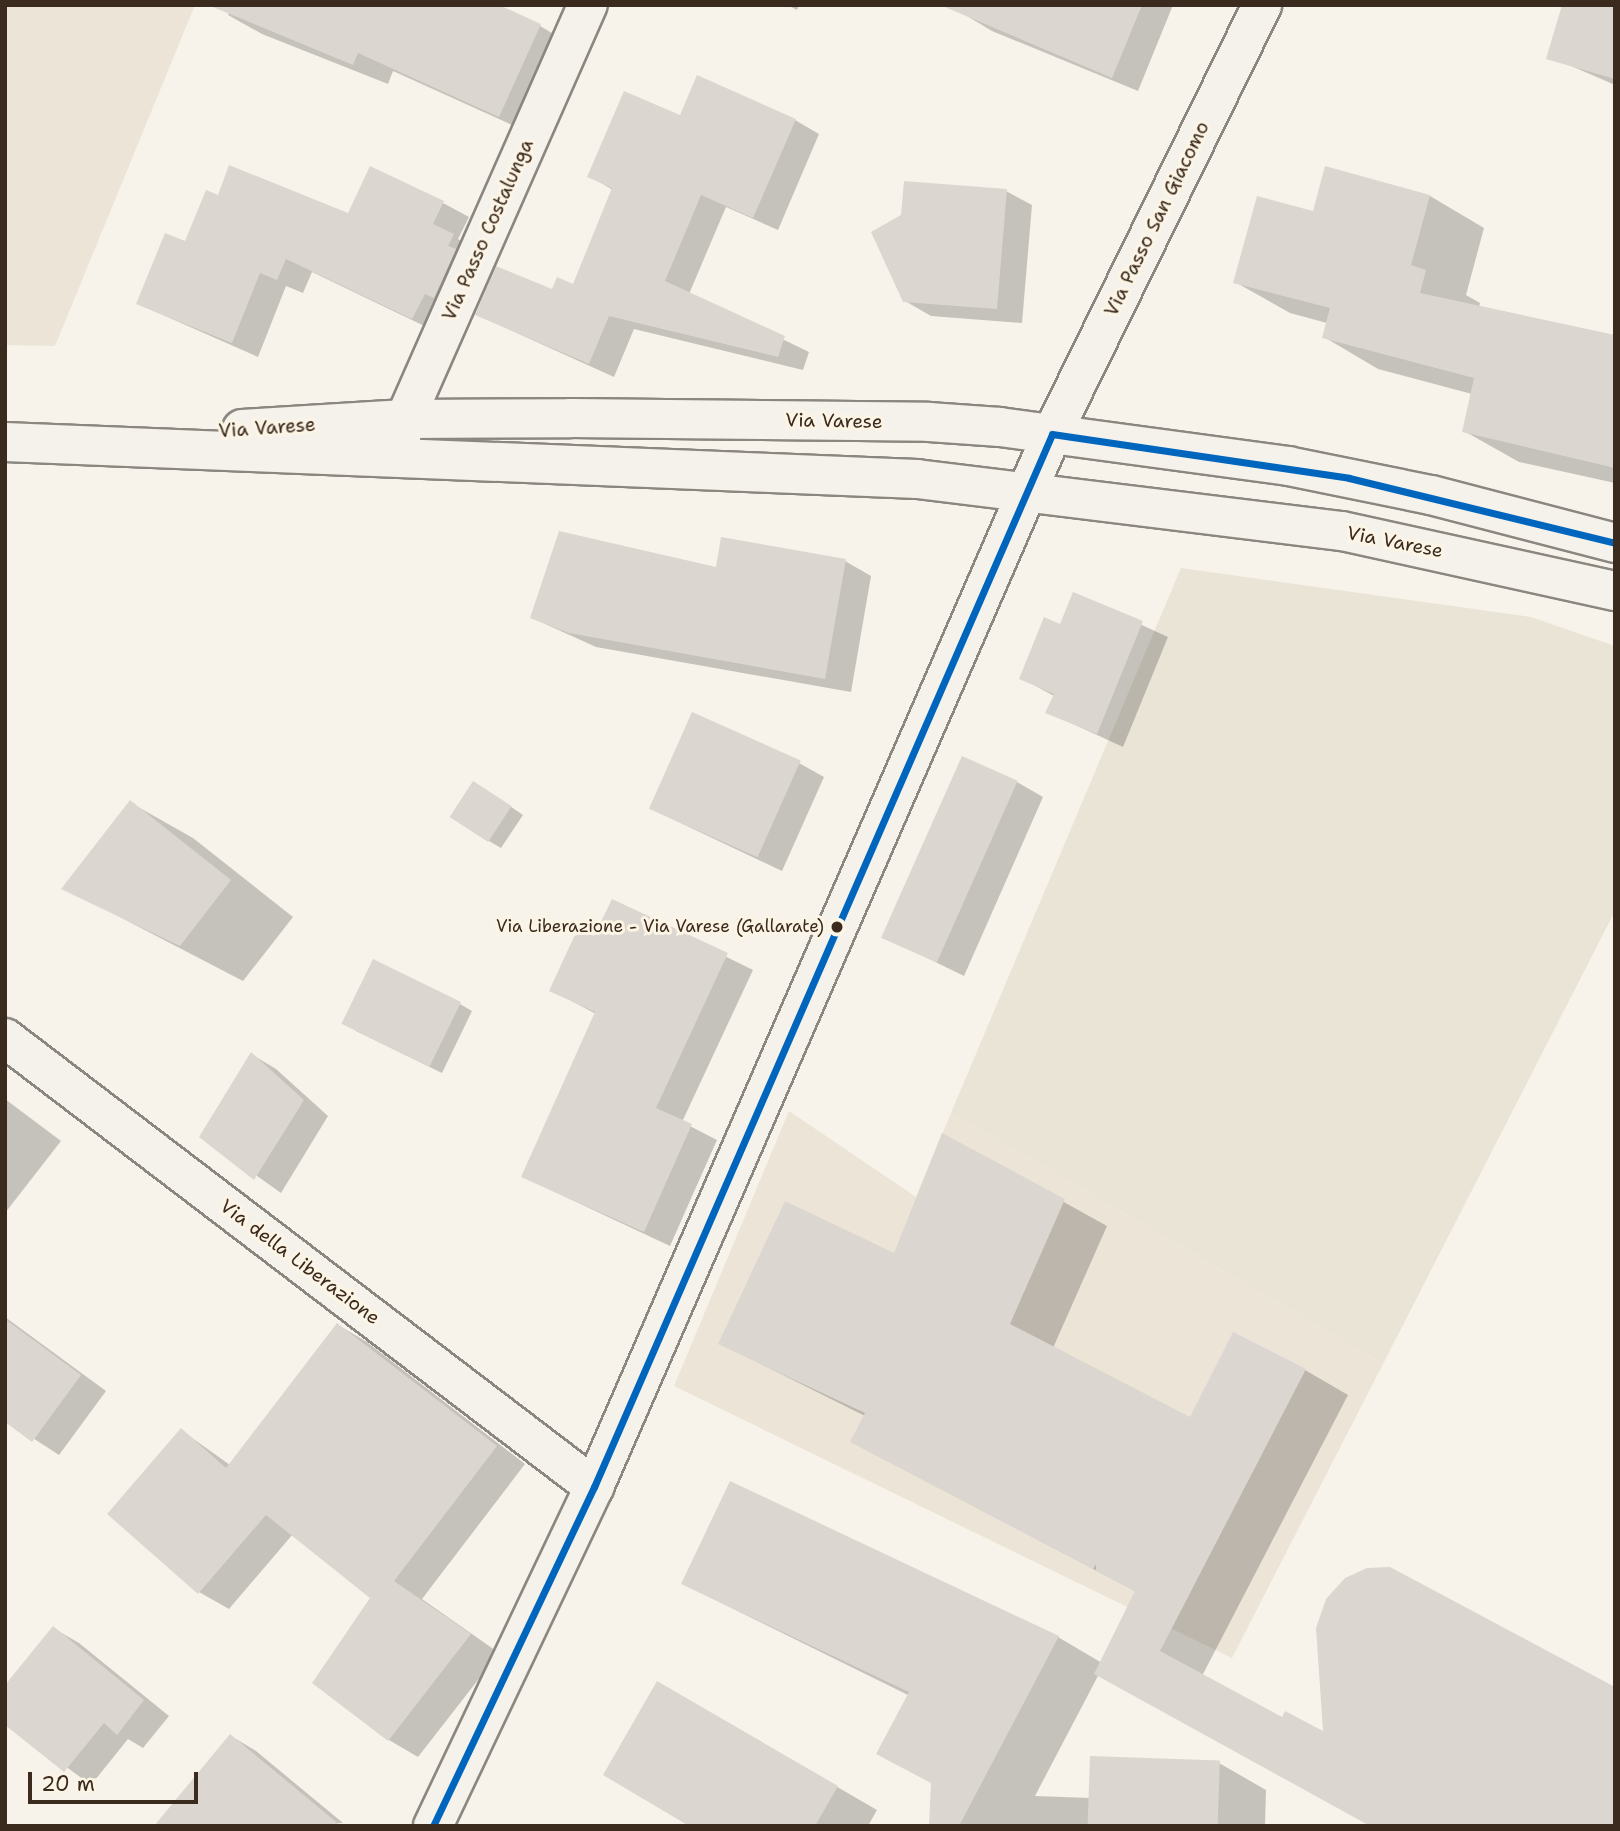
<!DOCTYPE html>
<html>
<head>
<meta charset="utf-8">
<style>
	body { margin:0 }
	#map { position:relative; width:1620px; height:1831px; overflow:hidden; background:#f7f3ea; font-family:"Shantell Sans",sans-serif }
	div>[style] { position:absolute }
	.built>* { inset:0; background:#ebe4d7 }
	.green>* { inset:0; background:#eae4d7 }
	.shadow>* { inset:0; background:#0003 }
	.building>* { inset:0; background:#dbd7d0; transform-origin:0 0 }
	.roads { filter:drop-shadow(2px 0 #8b867f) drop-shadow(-2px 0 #8b867f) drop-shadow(0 2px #8b867f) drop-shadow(0 -2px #8b867f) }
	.street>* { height:38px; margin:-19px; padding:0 19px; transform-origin:19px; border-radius:19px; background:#f5f2ec }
	.secondary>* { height:38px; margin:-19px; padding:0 19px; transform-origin:19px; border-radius:19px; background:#f5f2ec }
	.bus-1>* { height:7px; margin:-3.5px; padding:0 3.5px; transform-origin:3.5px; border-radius:3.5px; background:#0065bd }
	.dots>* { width:19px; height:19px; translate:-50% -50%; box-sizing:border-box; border:4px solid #fcf5e5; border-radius:50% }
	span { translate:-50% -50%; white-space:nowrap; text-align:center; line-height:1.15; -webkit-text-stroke:6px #fcf5e5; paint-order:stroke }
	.bus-label { font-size:17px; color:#3b2a1e }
	.right { translate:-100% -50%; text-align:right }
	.street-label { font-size:19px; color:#3b2a1e }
	.frame { position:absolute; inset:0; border:7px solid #3b2a1e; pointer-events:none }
	.scale { position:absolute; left:28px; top:1772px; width:170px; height:32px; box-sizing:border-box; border:4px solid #3b2a1e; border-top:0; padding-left:9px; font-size:21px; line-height:24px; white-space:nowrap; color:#3b2a1e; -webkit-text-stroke:5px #fcf5e5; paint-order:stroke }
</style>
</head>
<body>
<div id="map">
	<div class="built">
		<div style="clip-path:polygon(5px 5px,195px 5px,55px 346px,5px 345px)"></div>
		<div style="clip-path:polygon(789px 1111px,916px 1197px,951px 1113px,1383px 1364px,1232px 1658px,674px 1386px)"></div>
	</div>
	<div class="green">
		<div style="clip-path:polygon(1181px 568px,1531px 617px,1615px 646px,1615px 911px,1383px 1364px,951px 1113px)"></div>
	</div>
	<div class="shadow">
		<div style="clip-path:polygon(232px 5px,540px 26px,574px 46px,534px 135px,393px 71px,388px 84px,262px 34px,228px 15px)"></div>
		<div style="clip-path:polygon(787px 5px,799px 5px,797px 10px)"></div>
		<div style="clip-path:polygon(971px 5px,1173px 5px,1138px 91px,992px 31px,967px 16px)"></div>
		<div style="clip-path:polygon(1615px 5px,1615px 85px,1562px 62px)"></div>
		<div style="clip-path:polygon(681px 117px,795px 120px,819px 134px,778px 230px,726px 207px,689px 294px,809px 352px,803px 370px,634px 329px,614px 377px,477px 315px,573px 286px,613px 190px,589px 176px)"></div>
		<div style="clip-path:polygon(1006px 191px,1032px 205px,1022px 323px,931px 316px,905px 301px)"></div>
		<div style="clip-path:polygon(1430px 196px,1484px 228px,1466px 295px,1480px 303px,1479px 307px,1615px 337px,1615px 483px,1519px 462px,1464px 431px,1472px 394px,1378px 369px,1324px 337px,1327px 323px,1290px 313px,1235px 282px,1314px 213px)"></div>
		<div style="clip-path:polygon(219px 197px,348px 215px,443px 203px,469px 217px,458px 239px,478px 251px,439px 333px,312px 272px,303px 293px,286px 286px,258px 357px,138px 304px)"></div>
		<div style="clip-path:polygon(845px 561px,871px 576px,851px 692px,596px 647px,532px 618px)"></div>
		<div style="clip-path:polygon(1074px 594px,1168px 637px,1123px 747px,1047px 712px,1054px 696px,1021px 678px,1061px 626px)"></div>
		<div style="clip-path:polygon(799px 763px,824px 777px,782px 871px,651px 809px)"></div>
		<div style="clip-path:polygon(1017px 782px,1043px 797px,964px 976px,884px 937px)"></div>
		<div style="clip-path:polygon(486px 790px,523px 815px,501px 848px,489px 841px)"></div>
		<div style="clip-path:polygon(131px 803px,193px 838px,293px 917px,243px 981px,64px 888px)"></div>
		<div style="clip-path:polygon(613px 901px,753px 970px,682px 1122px,717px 1140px,670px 1246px,523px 1177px,596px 1014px,551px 990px,594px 938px)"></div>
		<div style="clip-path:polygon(460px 1004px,472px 1011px,442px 1073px,356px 1031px)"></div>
		<div style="clip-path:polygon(251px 1054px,276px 1069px,328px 1116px,281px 1193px,201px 1136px)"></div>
		<div style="clip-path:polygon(5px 1099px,61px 1141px,5px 1213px)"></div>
		<div style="clip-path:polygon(943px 1135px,1107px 1226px,1053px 1348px,1191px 1419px,1305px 1370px,1348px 1395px,1202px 1676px,1282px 1720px,1615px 1826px,1099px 1674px,1035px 1796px,1090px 1798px,1219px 1763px,1266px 1790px,1265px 1826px,931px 1826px,933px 1784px,879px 1753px,910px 1696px,683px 1584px,1058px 1637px,1102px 1663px,1137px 1592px,852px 1442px,865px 1416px,721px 1344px,895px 1255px)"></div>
		<div style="clip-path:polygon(5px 1317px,106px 1391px,59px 1455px,5px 1420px)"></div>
		<div style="clip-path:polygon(338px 1325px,367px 1342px,525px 1464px,422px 1599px,499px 1653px,418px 1757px,389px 1740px,373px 1598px,293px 1534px,229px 1609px,199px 1592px,109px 1514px,181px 1430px,230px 1465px)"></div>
		<div style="clip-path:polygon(53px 1628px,79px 1643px,169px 1716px,143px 1748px,128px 1739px,91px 1785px,5px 1722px)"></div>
		<div style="clip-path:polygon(658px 1683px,877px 1810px,868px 1826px,693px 1826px)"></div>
		<div style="clip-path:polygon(231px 1736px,256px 1751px,343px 1823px,157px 1826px)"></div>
	</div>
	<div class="building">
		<div style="clip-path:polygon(208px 5px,499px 5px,541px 24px,499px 117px,358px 53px,353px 65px)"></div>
		<div style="clip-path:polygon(940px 5px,1142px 5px,1112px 78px)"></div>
		<div style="clip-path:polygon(1562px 5px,1615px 5px,1615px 79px,1546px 59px)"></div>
		<div style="clip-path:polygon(697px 75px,796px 119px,753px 218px,701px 195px,665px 281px,785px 336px,778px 357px,609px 316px,589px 364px,475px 315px,496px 266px,552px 289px,557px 277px,573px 284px,612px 188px,587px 177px,624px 91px,680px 115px)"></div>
		<div style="clip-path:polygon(229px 165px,348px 213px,370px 166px,444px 201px,433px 224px,454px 234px,448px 246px,456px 249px,434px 298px,425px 294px,412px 319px,286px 259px,277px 280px,260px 273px,232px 343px,136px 304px,165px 233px,185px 241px,206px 190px,218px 195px)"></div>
		<div style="clip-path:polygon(1325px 166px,1430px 195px,1411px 265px,1426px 270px,1420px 293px,1615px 335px,1615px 468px,1462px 432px,1474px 378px,1322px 338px,1330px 308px,1233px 283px,1257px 196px,1313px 211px)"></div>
		<div style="clip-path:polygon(904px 181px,1007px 189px,997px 309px,903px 302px,871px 232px,901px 215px)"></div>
		<div style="clip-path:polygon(559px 531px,716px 567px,721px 537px,846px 559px,825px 679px,569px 633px,530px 618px)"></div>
		<div style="clip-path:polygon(1073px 592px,1143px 621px,1097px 734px,1045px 713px,1054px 694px,1019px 679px,1044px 617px,1060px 624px)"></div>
		<div style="left:692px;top:712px;width:119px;height:106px;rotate:24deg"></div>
		<div style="left:962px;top:756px;width:61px;height:199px;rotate:24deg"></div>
		<div style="left:473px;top:781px;width:46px;height:43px;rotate:33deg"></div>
		<div style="clip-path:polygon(130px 800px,231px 880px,180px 946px,61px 889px)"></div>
		<div style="clip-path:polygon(612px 899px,728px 953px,656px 1108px,692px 1124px,644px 1232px,521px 1177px,595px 1012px,549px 991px,578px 928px,594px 936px)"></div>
		<div style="left:373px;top:959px;width:98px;height:72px;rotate:26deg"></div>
		<div style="clip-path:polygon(251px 1052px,304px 1100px,254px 1180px,199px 1137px)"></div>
		<div style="clip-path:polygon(942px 1133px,1065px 1199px,1010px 1324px,1190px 1417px,1233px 1332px,1306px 1369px,1160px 1651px,1282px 1717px,1285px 1711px,1323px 1731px,1316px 1628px,1326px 1599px,1345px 1578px,1367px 1568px,1390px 1567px,1615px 1687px,1615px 1826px,1370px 1826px,1094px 1674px,1135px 1591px,1096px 1571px,1096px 1564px,1093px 1569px,850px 1442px,865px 1413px,718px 1344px,785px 1201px,894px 1253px)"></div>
		<div style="clip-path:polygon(5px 1319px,81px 1375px,32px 1442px,5px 1422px)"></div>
		<div style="clip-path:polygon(337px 1323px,497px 1446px,394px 1581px,471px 1634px,388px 1741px,312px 1683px,370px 1598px,266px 1515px,198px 1594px,107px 1514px,181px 1428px,226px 1468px)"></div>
		<div style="clip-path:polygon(730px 1481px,1059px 1636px,959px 1826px,929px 1826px,931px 1783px,876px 1754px,909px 1692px,681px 1584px)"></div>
		<div style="clip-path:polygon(53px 1626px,144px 1700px,117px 1735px,104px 1723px,64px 1772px,5px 1725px,5px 1685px)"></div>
		<div style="clip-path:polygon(657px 1681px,838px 1786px,815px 1826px,689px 1826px,603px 1775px)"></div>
		<div style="clip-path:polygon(230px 1734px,341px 1826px,154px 1826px)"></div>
		<div style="left:1090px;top:1756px;width:130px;height:70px;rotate:2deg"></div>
	</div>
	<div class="roads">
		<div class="street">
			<div style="left:1052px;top:434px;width:478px;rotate:-63.9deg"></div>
			<div style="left:398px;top:450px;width:32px;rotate:-77deg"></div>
			<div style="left:405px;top:419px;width:453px;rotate:-66.2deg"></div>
			<div style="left:5px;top:1038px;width:741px;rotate:37.32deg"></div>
		</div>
		<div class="secondary">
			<div style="left:242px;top:429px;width:163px;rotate:-3.5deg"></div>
			<div style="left:405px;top:419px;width:166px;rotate:-0.3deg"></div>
			<div style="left:571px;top:418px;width:358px;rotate:0.6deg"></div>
			<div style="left:929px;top:422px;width:71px;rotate:4deg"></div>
			<div style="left:1000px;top:427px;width:291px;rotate:7.7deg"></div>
			<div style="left:1288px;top:466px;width:146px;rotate:11.5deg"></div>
			<div style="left:1431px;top:495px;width:190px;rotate:14.6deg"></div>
			<div style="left:5px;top:442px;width:913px;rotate:2.32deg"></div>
			<div style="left:917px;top:479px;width:428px;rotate:7deg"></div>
			<div style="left:1342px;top:531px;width:280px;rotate:12.4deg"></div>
			<div style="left:433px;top:1826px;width:375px;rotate:-64.6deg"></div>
			<div style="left:594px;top:1487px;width:1148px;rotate:-66.49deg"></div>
		</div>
	</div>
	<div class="bus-1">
		<div style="left:1052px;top:434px;width:300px;rotate:8.4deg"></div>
		<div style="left:1349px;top:478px;width:274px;rotate:13.7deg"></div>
		<div style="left:433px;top:1826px;width:375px;rotate:-64.6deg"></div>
		<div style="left:594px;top:1487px;width:1148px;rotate:-66.49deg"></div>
	</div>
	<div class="dots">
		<div style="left:837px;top:927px;background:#3b2a1e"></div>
	</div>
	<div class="bus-label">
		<span class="right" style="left:824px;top:927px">Via Liberazione - Via Varese (Gallarate)</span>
	</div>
	<div class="street-label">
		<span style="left:1157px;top:219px;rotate:-64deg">Via Passo San Giacomo</span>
		<span style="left:488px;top:230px;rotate:-66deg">Via Passo Costalunga</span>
		<span style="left:834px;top:421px;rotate:1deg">Via Varese</span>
		<span style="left:267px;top:428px;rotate:-4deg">Via Varese</span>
		<span style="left:1395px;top:542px;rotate:11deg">Via Varese</span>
		<span style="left:300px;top:1262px;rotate:37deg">Via della Liberazione</span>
	</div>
	<div class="frame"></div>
	<div class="scale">20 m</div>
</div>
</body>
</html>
